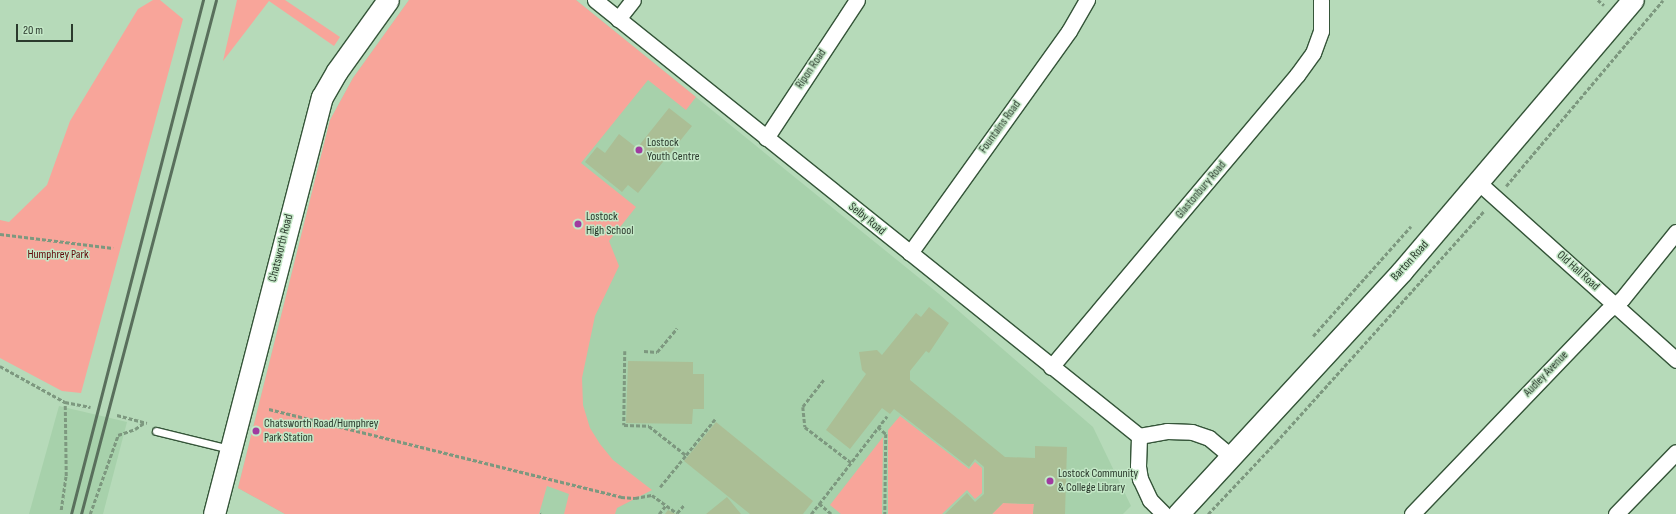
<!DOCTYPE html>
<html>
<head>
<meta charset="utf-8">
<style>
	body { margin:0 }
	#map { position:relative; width:1676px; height:514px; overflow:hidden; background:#b6dab9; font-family:"Sofia Sans Condensed",sans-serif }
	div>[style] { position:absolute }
	.built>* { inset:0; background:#a7d1ab }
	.green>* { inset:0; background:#f8a59a }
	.building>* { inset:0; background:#abbe95 }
	.path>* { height:2.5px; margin-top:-1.25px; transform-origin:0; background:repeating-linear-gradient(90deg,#7d987f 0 4px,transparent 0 6px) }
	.roads { filter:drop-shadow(1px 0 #355539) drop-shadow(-1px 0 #355539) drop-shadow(0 1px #355539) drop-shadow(0 -1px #355539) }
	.lane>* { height:7px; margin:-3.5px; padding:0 3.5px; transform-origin:3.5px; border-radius:3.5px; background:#fff }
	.street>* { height:15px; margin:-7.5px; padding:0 7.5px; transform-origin:7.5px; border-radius:7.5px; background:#fff }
	.secondary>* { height:21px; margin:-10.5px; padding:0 10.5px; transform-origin:10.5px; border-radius:10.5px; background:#fff }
	.rail>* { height:3px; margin:-1.5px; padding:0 1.5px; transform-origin:1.5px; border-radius:1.5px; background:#596f5c }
	.dots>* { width:11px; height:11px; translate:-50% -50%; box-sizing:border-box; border:2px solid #c3e7c6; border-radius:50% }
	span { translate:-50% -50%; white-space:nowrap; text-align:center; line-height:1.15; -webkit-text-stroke:3px #c3e7c6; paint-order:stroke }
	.street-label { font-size:12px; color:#2b3a2d }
	.poi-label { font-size:12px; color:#2b3a2d }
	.left { translate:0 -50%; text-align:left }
	.park-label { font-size:12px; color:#620708 }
	.scale { position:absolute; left:16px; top:24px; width:57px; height:18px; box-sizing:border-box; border:2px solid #2b3a2d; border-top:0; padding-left:5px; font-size:12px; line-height:14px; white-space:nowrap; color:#2b3a2d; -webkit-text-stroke:3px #c3e7c6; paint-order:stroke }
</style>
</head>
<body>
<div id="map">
	<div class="built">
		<div style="clip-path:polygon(409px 0,576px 0,939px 294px,1093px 427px,1131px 506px,1123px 514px,285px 514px,238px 488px,330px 120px,353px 78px)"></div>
		<div style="clip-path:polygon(59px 406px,127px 422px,103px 514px,29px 514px)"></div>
	</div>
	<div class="green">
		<div style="clip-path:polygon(153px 0,160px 0,183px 19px,81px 393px,62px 391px,0 358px,0 220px,9px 222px,47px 185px,70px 121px,138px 9px)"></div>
		<div style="clip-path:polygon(237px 0,285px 0,340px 37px,334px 46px,269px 1px,223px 61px)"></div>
		<div style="clip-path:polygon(409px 0,576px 0,696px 97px,686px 110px,648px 80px,581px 163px,636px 207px,609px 241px,619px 266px,595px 316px,582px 378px,583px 405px,590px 428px,600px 444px,613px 460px,652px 490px,617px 508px,615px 514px,564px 514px,569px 494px,547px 486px,539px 514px,285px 514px,238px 488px,330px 120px,353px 78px)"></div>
		<div style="clip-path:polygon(900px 416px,969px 469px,975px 462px,982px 468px,982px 493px,975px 499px,967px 490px,942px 514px,888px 514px,888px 430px)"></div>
		<div style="clip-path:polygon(883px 437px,882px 514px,841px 514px,830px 505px)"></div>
		<div style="clip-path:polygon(1003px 503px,1034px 504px,1033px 514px,992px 514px)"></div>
	</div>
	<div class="building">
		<div style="clip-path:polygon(669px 108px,692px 126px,638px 193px,628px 185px,622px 192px,585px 162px,597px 147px,605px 153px,619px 134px,637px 148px)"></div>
		<div style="clip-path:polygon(929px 307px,949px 323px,929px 353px,926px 351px,910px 371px,910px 380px,1005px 457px,1035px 458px,1035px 446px,1067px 447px,1065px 514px,1033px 514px,1034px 504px,1003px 503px,992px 514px,945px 514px,967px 493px,975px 502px,984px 494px,984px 467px,975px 459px,969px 467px,894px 409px,890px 414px,882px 408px,850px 449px,826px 430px,866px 374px,862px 370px,859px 352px,877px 350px,882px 355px,916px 313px,921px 317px)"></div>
		<div style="clip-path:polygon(628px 361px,693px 362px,693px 374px,704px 374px,704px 409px,693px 409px,692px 424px,626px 423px)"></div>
		<div style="clip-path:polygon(716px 422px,813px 501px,803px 514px,750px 514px,684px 461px)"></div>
		<div style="clip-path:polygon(727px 497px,741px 514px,706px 514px)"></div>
		<div style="clip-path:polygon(668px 510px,676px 514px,665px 514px)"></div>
	</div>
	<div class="path">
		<div style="left:1598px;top:0;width:8px;rotate:40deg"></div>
		<div style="left:1506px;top:186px;width:243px;rotate:-49.8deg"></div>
		<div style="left:0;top:234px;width:114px;rotate:7.1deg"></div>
		<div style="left:1313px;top:336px;width:147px;rotate:-48.3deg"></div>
		<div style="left:625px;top:351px;width:74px;rotate:90.8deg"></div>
		<div style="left:624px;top:425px;width:25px;rotate:2deg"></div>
		<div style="left:649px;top:426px;width:47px;rotate:38.1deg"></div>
		<div style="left:686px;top:455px;width:46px;rotate:-51.1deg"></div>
		<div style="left:644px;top:351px;width:13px;rotate:4deg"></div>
		<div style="left:657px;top:352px;width:31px;rotate:-50deg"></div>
		<div style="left:0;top:366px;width:74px;rotate:29deg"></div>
		<div style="left:65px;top:402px;width:26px;rotate:11deg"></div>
		<div style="left:824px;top:380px;width:34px;rotate:128deg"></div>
		<div style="left:803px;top:407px;width:20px;rotate:84deg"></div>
		<div style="left:805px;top:427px;width:59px;rotate:37.5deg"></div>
		<div style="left:269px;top:409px;width:363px;rotate:14deg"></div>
		<div style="left:621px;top:497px;width:14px;rotate:4deg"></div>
		<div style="left:635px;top:498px;width:17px;rotate:-10deg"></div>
		<div style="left:652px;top:495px;width:31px;rotate:36deg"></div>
		<div style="left:677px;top:513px;width:11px;rotate:-49deg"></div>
		<div style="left:117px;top:415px;width:31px;rotate:15deg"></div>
		<div style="left:878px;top:427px;width:11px;rotate:41deg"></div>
		<div style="left:886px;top:434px;width:80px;rotate:90.7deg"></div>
		<div style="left:660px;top:487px;width:41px;rotate:-50.9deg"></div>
		<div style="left:61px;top:510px;width:34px;rotate:-82deg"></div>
		<div style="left:66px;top:476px;width:74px;rotate:-90.8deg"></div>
		<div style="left:540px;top:513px;width:1px;rotate:45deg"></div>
		<div style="left:90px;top:514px;width:84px;rotate:-70.5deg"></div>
		<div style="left:118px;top:435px;width:18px;rotate:-19deg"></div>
		<div style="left:135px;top:429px;width:11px;rotate:-34deg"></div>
		<div style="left:659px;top:514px;width:11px;rotate:-52deg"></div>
		<div style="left:811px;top:514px;width:13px;rotate:-51deg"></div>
		<div style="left:831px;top:514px;width:16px;rotate:-140deg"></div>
		<div style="left:819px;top:504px;width:111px;rotate:-52.3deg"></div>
		<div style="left:1208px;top:514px;width:99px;rotate:-46.6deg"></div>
		<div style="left:1276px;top:442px;width:311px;rotate:-48deg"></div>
	</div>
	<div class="roads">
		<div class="lane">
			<div style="left:156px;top:431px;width:76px;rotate:13.7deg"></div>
		</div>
		<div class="street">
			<div style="left:595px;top:0;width:697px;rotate:38.71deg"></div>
			<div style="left:618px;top:19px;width:24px;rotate:-52deg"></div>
			<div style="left:766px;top:138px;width:165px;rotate:-56.6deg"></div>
			<div style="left:1479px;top:183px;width:265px;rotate:41.9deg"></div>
			<div style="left:910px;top:253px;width:273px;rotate:-54.4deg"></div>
			<div style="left:1069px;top:31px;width:36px;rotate:-60deg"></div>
			<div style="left:1051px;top:367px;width:382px;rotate:-49.9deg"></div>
			<div style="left:1297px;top:75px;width:27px;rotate:-54deg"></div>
			<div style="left:1313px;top:53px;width:23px;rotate:-70deg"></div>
			<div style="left:1321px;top:31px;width:31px;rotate:-90deg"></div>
			<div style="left:1164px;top:514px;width:20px;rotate:-135deg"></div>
			<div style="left:1150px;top:500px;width:23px;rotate:-115deg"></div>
			<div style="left:1140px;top:479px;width:13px;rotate:-99deg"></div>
			<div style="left:1138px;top:466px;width:30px;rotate:-88deg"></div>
			<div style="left:1139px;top:436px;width:28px;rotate:-10deg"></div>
			<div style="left:1167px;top:431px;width:25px;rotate:2deg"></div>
			<div style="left:1192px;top:432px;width:18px;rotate:19deg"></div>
			<div style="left:1209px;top:438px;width:30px;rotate:40deg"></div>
			<div style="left:1412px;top:514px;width:281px;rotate:-46.2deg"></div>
			<div style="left:1607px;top:311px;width:19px;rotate:-39deg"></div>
			<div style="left:1622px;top:299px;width:86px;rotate:-51.1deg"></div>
			<div style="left:1616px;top:514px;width:86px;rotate:-45.9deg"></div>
		</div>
		<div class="secondary">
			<div style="left:214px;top:514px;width:431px;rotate:-75.5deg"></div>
			<div style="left:322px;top:97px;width:30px;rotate:-60deg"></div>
			<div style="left:337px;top:71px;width:87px;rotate:-54.3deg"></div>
			<div style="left:1178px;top:514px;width:330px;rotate:-47.3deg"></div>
			<div style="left:1402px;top:271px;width:356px;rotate:-49.6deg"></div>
		</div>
	</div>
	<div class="rail">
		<div style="left:71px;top:514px;width:531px;rotate:-75.6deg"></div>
		<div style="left:81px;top:514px;width:531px;rotate:-75.28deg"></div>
	</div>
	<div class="dots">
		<div style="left:639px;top:150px;background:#a03ba0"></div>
		<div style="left:578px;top:224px;background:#a03ba0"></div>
		<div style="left:256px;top:431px;background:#a03ba0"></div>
		<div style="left:1050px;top:481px;background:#a03ba0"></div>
	</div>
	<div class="street-label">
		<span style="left:811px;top:69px;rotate:-56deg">Ripon Road</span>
		<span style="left:1000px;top:127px;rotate:-54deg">Fountains Road</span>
		<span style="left:1201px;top:190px;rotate:-50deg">Glastonbury Road</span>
		<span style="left:867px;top:219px;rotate:39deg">Selby Road</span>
		<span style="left:281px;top:248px;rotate:-76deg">Chatsworth Road</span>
		<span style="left:1410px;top:261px;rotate:-48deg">Barton Road</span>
		<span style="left:1578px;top:271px;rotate:42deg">Old Hall Road</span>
		<span style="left:1546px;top:374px;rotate:-46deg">Audley Avenue</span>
	</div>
	<div class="poi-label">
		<span class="left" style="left:647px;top:150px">Lostock<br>Youth Centre</span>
		<span class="left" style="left:586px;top:224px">Lostock<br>High School</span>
		<span class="left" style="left:264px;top:431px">Chatsworth Road/Humphrey<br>Park Station</span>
		<span class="left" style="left:1058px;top:481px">Lostock Community<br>&amp; College Library</span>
	</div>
	<div class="park-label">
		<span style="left:58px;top:255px">Humphrey Park</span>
	</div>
	<div class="scale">20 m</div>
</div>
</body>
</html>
